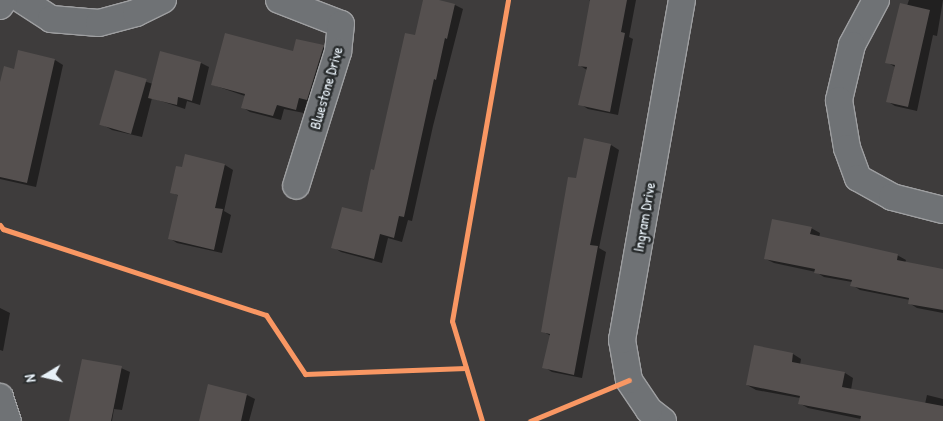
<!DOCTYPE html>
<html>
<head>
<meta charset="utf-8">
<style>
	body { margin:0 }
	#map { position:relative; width:943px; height:421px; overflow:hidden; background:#3e3c3c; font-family:"Patrick Hand",sans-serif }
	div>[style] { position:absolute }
	.shadow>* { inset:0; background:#0007 }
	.building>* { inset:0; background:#55504f; transform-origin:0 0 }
	.roads { filter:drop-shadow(1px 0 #9e9fa1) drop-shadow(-1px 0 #9e9fa1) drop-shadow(0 1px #9e9fa1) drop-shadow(0 -1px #9e9fa1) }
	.street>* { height:26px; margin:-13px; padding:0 13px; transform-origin:13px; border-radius:13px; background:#6f7275 }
	.cycleway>* { height:5px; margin:-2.5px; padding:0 2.5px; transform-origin:2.5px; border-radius:2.5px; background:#f99763 }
	span { translate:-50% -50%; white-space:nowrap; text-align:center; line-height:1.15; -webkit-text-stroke:5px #2a2d2e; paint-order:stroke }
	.street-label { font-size:15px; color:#e8f1f8 }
	.north { position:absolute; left:20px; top:351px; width:50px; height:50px; -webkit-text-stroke:4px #2a2d2e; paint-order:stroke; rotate:261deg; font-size:14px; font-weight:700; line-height:20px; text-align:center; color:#e8f1f8 }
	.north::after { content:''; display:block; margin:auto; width:18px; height:22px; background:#e8f1f8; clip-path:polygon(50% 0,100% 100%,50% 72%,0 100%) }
</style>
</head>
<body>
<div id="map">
	<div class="shadow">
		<div style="clip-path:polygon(424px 0,455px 5px,463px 9px,433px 126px,412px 221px,408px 220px,402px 242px,388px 238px,382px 263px,341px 252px,333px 247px,362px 213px,416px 37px)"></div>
		<div style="clip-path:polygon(589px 0,636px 0,629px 37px,633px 39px,618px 115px,588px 109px,580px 104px,587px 70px,579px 65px,591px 1px)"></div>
		<div style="clip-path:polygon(909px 0,943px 0,937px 36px,933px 35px,917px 111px,895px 106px,887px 101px,895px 67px,887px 62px)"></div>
		<div style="clip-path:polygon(323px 47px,331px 51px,315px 104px,307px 101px,304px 113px,284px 109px,281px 120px,250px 112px,242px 107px,245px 96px,213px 85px,294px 52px)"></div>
		<div style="clip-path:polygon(55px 60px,63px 65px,36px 187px,0 179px,0 89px,15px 70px)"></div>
		<div style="clip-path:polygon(201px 63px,209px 67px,200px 105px,187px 101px,185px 109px,152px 98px,142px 137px,112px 130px,103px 125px,116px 72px,153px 84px)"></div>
		<div style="clip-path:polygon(611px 145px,619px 150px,599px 248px,606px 252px,582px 378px,552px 372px,544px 367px,551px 336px,542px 331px,569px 178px,576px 180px)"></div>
		<div style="clip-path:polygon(186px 155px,225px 165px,233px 170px,224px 211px,231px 215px,222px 253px,177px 243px,169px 238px,179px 196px,171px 192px,183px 169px)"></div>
		<div style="clip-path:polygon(811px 228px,820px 233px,819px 238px,897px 255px,906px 260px,905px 263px,943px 270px,943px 313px,917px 308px,909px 303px,910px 300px,860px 290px,852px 285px,852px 282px,824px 277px,816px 272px,774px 263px,766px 259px)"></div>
		<div style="clip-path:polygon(0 308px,10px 313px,3px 351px,0 350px)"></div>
		<div style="clip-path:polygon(755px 347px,793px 354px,801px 359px,800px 365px,845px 373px,853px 378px,851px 390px,925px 404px,927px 395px,943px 399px,943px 421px,861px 421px,861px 419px,808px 408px,799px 403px,800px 398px,756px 390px,747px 385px)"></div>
		<div style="clip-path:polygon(121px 368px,130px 372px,122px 410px,114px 409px,112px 421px,71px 421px)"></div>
		<div style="clip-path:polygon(247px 395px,255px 399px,249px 421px,201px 421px)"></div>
	</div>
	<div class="building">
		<div style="clip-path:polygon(423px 0,439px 0,455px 4px,447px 39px,445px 38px,436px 80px,434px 79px,404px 217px,399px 216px,394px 238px,380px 234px,374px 259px,331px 248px,342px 207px,362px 212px,371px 169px,374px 170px,405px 33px,415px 35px)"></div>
		<div style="clip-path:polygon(590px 0,627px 0,621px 32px,625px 33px,610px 112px,578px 105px,587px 67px,578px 66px)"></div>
		<div style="clip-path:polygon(900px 3px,930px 10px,908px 107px,886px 102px,895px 65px,885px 63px)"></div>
		<div style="clip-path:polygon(225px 33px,293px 51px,296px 39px,324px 45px,307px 100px,299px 98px,296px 110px,277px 105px,273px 116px,241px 108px,245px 94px,211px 85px)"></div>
		<div style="clip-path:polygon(18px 50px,55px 59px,27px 183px,0 177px,0 82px,4px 66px,14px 69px)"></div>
		<div style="clip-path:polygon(160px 51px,201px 62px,192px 101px,178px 97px,177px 105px,148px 98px)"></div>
		<div style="left:115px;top:70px;width:33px;height:57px;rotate:16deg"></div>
		<div style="clip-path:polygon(584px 138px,611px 144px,590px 245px,598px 246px,574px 375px,542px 368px,550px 334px,541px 332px,568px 177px,576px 178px)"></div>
		<div style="clip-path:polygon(185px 154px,225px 164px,215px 208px,223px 209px,214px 250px,168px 239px,178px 195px,170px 193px,176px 166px,182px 167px)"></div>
		<div style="clip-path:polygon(772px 219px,812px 227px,810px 234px,898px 254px,897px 260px,943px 269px,943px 310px,908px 304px,909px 298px,850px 286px,852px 280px,814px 273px,815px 269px,764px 259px)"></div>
		<div style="clip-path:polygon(754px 345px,793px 353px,792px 362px,845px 372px,842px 387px,943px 406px,943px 421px,860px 421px,861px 416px,798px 404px,800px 396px,746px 385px)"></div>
		<div style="clip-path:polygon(82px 359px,122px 366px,111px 421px,69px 421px)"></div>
		<div style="clip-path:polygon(208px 384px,247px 394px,241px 421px,199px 421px)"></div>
	</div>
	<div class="roads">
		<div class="street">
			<div style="left:22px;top:0;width:35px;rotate:33deg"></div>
			<div style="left:51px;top:19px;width:48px;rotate:4.8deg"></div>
			<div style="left:99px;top:23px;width:38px;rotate:-15deg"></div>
			<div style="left:136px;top:13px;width:30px;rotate:-26deg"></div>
			<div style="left:279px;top:0;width:66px;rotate:21.2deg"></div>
			<div style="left:341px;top:24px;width:28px;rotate:96deg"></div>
			<div style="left:338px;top:52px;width:140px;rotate:107.4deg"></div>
			<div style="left:876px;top:0;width:51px;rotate:118.1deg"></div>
			<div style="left:852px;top:45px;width:57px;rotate:103.3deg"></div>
			<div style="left:839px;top:100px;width:49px;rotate:80.5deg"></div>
			<div style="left:847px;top:148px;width:32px;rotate:70deg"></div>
			<div style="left:858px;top:178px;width:39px;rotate:29deg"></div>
			<div style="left:892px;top:197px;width:53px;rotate:14.3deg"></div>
			<div style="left:0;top:6px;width:7px;rotate:-56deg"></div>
			<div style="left:0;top:397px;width:25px;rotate:72deg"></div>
			<div style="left:663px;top:421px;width:18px;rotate:-142deg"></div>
			<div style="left:649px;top:410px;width:36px;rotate:-124deg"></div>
			<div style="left:629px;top:380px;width:41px;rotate:-99.9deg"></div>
			<div style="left:622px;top:340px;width:345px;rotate:-80deg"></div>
		</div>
	</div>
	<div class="cycleway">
		<div style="left:0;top:225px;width:5px;rotate:53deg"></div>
		<div style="left:3px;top:229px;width:277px;rotate:18.1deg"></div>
		<div style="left:266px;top:315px;width:71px;rotate:56.5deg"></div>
		<div style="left:305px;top:374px;width:161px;rotate:-2.1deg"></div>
		<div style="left:482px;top:421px;width:104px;rotate:-106.7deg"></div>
		<div style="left:452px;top:321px;width:326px;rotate:-80.1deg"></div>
		<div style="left:530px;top:421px;width:107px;rotate:-22.5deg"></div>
	</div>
	<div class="street-label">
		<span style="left:326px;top:88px;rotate:-74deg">Bluestone Drive</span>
		<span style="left:644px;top:217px;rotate:-80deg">Ingram Drive</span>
	</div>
	<div class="north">N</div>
</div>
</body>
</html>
